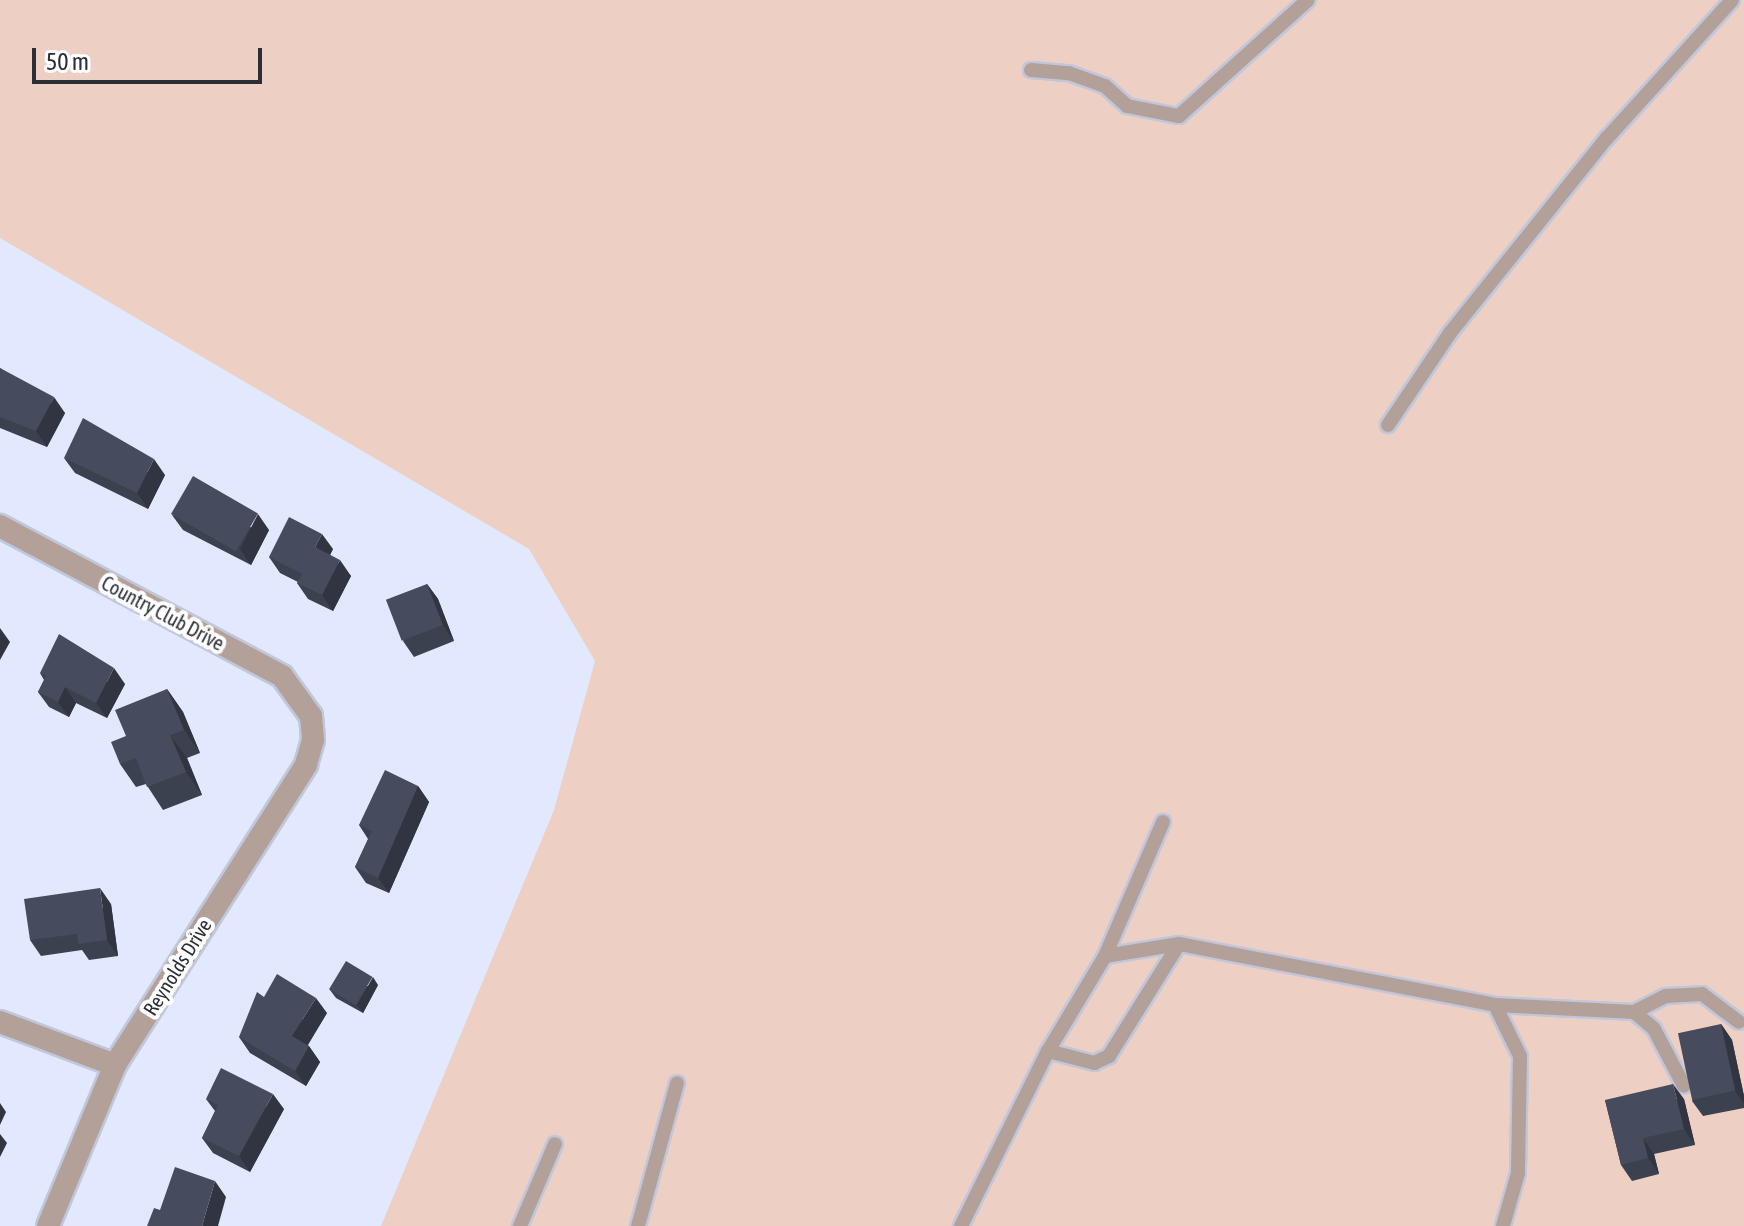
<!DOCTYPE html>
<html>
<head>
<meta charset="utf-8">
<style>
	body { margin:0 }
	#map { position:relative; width:1744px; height:1226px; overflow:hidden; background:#e2e9ff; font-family:"Asap Condensed",sans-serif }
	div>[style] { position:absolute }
	.green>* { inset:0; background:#edd0c3 }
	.roads { filter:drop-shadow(2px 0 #c1c7db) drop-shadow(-2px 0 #c1c7db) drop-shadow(0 2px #c1c7db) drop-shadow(0 -2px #c1c7db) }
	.service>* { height:14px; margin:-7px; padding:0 7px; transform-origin:7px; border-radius:7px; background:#b3a199 }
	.minor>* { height:22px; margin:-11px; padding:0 11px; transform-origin:11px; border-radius:11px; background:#b3a199 }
	.wall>* { inset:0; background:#3c4150 }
	.shaded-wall>* { inset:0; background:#313541 }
	.building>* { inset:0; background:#464c5d; transform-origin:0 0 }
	span { translate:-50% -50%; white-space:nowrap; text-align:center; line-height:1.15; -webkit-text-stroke:8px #fff; paint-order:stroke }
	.street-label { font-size:20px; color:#2b2e36 }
	.scale { position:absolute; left:32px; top:48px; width:230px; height:36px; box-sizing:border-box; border:4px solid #2b2e36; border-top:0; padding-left:10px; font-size:24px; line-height:28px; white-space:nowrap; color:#2b2e36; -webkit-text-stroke:6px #fff; paint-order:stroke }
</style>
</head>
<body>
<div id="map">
	<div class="green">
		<div style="clip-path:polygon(0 0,1744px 0,1744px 1226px,381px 1226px,554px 810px,595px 661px,529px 549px,0 238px)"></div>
	</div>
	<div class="roads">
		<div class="service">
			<div style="left:1031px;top:70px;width:38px;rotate:5deg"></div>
			<div style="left:1069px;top:73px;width:38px;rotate:20deg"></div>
			<div style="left:1105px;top:86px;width:30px;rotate:42deg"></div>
			<div style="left:1127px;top:106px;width:53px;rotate:10.9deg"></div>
			<div style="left:1179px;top:116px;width:173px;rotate:-42deg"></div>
			<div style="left:1388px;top:425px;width:111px;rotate:-56deg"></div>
			<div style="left:1450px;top:333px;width:250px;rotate:-51.2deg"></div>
			<div style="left:1607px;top:138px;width:186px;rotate:-47.8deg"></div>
			<div style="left:1105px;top:956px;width:146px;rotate:-66.6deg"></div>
			<div style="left:1495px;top:1005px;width:139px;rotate:2.9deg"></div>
			<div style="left:1634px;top:1012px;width:26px;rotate:40deg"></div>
			<div style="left:1654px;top:1029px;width:64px;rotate:62.2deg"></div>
			<div style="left:1634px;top:1012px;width:36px;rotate:-27deg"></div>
			<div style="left:1666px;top:996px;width:36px;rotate:-3deg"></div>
			<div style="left:1702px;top:994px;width:46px;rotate:37.1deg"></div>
			<div style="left:1048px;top:1051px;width:48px;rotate:14.6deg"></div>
			<div style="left:1094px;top:1063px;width:17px;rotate:-25deg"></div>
			<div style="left:1109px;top:1056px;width:132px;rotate:-58deg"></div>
			<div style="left:520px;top:1226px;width:89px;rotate:-66.9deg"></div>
			<div style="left:638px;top:1226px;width:148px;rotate:-74.7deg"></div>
			<div style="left:961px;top:1226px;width:195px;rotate:-63.6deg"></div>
			<div style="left:1048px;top:1051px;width:111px;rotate:-59deg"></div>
			<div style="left:1105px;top:956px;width:75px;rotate:-9.2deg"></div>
			<div style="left:1179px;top:944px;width:322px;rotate:10.9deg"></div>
			<div style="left:1495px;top:1005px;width:57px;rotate:63.9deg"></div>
			<div style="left:1520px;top:1056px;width:117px;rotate:91deg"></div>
			<div style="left:1518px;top:1173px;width:55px;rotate:105.8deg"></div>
		</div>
		<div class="minor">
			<div style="left:0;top:526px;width:319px;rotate:28deg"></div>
			<div style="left:282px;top:676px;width:49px;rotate:54.1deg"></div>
			<div style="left:311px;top:716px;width:24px;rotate:85deg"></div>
			<div style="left:313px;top:740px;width:26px;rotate:106deg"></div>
			<div style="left:306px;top:765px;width:356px;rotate:122.5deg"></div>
			<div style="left:115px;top:1065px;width:174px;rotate:112.6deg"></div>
			<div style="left:0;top:1022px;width:123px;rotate:20.5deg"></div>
		</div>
	</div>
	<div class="wall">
		<div style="clip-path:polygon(0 368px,65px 413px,47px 447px,0 428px)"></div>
		<div style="clip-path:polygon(64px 458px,165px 475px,148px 509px,75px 473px)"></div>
		<div style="clip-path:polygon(172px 515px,269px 530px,251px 565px,183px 530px)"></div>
		<div style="clip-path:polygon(333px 549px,330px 555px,351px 576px,333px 611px,308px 599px,297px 583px,298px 582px,280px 573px,269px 557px)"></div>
		<div style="clip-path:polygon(427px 584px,438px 599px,454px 641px,414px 657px,403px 641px)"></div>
		<div style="clip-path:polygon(40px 673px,125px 684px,107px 718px,76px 703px,69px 717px,49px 707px,38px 692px,44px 680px)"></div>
		<div style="clip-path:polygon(167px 689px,183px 712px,200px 753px,187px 758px,202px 795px,163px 810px,146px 784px,136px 787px,120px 764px)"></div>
		<div style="clip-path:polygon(418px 786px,429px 802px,389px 893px,366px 883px,355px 867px,368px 839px,359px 825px)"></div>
		<div style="clip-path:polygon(111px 904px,118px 956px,89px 960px,82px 950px,41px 956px,30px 940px)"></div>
		<div style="clip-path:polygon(378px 985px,363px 1013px,336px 998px,330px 990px)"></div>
		<div style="clip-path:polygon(327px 1013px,308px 1045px,320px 1062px,306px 1086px,250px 1053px,239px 1037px)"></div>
		<div style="clip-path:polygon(1721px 1024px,1732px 1040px,1744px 1096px,1744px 1108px,1703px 1116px,1692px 1101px)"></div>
		<div style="clip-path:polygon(206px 1099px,284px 1109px,250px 1172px,213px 1153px,202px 1138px,215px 1111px)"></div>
		<div style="clip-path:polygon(1684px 1099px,1695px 1145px,1654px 1154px,1659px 1174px,1632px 1181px,1621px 1165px,1605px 1100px)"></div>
	</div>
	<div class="shaded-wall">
		<div style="clip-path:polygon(54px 397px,65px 413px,47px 447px,36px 431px)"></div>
		<div style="clip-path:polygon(154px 459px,165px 475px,148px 509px,137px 493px)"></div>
		<div style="clip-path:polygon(258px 514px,269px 530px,251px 565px,240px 549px)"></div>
		<div style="clip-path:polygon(322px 534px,333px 549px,326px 563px,315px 547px)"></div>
		<div style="clip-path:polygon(340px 560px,351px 576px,333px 611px,322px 595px)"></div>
		<div style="clip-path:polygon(427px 584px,438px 599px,454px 641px,443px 625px)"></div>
		<div style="clip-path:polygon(0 628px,10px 642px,0 660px)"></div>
		<div style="clip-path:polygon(114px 668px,125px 684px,107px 718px,96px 703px)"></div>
		<div style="clip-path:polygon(65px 687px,76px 703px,69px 717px,58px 702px)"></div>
		<div style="clip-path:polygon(167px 689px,183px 712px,200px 753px,184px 730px)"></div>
		<div style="clip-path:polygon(170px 735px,187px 758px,202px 795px,186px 772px)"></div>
		<div style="clip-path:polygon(418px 786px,429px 802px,389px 893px,378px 878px)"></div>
		<div style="clip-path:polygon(100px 888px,111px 904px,118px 956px,107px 940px)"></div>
		<div style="clip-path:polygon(373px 977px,378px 985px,363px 1013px,357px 1005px)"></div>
		<div style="clip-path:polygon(316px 998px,327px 1013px,303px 1052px,292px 1036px)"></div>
		<div style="clip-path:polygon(1721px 1024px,1732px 1040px,1744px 1096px,1744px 1104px,1735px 1091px)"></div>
		<div style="clip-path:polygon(309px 1046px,320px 1062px,306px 1086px,295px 1071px)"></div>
		<div style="clip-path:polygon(1673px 1084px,1684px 1099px,1695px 1145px,1684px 1129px)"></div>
		<div style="clip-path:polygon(273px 1094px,284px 1109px,250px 1172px,239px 1156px)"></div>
		<div style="clip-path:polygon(0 1103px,6px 1112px,0 1125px)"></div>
		<div style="clip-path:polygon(0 1134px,7px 1143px,0 1157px)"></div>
		<div style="clip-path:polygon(1643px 1138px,1654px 1154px,1659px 1174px,1648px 1158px)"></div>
		<div style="clip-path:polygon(215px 1181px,226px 1197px,218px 1226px,202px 1226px)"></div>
	</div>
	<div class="building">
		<div style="clip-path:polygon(0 368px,54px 397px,36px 431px,0 417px)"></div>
		<div style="clip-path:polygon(83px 418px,154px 459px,137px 493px,64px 458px)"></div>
		<div style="left:193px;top:476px;width:75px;height:44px;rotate:30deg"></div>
		<div style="clip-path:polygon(289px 517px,322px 534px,315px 547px,340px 560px,322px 595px,297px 583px,302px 574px,269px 557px)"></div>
		<div style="left:427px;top:584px;width:44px;height:44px;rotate:69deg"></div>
		<div style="clip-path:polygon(59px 634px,114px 668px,96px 703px,65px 687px,58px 702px,38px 692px,46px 676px,40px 673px)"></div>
		<div style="clip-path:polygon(167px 689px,184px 730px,170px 735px,186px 772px,147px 787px,136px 758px,120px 764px,111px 742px,126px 736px,115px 710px)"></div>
		<div style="clip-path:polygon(385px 770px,418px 786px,378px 878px,355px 867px,372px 831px,359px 825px)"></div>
		<div style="clip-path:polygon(100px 888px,107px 940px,78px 944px,77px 934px,30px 940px,24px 899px)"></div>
		<div style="left:346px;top:961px;width:31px;height:33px;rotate:31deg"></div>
		<div style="clip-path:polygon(277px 974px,316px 998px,292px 1036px,309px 1046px,295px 1071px,239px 1037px,257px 992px,264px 997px)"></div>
		<div style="left:1721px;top:1024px;width:68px;height:44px;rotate:78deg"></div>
		<div style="clip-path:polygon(221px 1068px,273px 1094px,239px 1156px,202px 1138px,218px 1105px,206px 1099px)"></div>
		<div style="clip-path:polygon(1673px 1084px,1684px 1129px,1643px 1138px,1648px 1158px,1621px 1165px,1605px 1100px)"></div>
		<div style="clip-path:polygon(175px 1167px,215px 1181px,202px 1226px,147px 1226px,154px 1208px,160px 1210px)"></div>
	</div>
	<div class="street-label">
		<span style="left:163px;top:613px;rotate:28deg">Country Club Drive</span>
		<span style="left:177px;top:967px;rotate:-58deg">Reynolds Drive</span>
	</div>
	<div class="scale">50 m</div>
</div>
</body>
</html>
